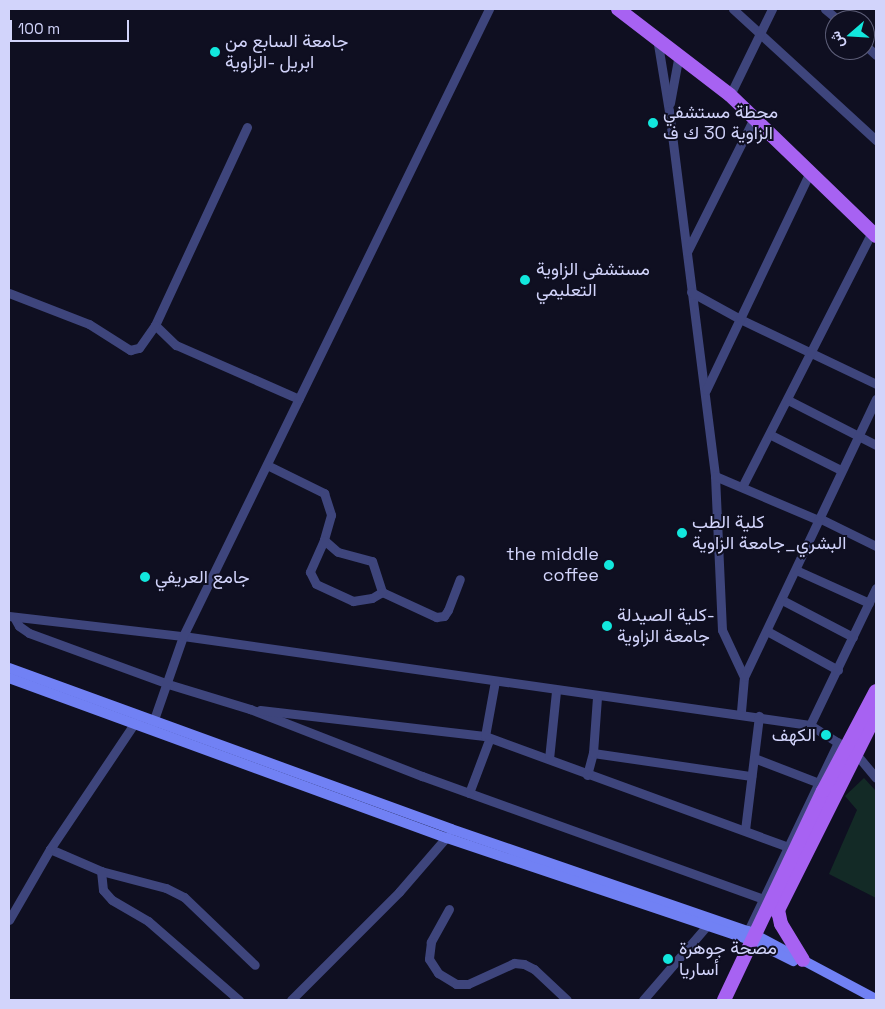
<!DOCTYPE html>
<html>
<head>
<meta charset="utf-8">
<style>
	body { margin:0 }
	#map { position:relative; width:885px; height:1009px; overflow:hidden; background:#0f0f21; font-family:"Space Grotesk",Vazirmatn,sans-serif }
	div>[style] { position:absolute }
	.green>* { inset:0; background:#132a26 }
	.minor>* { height:9px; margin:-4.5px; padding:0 4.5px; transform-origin:4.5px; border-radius:4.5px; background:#3e457c }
	.secondary>* { height:10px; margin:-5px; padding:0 5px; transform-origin:5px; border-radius:5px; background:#7181f4 }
	.primary>* { height:14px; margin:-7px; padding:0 7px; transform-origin:7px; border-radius:7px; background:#a762f2 }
	.dots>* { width:14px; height:14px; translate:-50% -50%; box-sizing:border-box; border:2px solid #0f0f21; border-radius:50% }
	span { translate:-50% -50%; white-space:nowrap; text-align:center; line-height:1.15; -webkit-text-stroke:4px #0f0f21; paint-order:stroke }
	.poi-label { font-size:18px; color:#d2d4fb }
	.left { translate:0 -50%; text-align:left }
	.right { translate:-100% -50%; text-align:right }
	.frame { position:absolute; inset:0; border:10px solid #d2d4fb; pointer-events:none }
	.north { position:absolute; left:825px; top:10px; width:50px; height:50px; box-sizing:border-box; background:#0f0f21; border:1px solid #5d5e78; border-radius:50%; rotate:251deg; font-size:14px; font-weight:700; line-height:20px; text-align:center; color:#d2d4fb }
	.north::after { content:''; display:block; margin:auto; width:18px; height:22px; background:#12e7dd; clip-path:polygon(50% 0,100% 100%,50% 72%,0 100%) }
	.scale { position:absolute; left:10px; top:20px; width:119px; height:22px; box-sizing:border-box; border:2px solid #d2d4fb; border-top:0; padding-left:6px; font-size:15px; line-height:18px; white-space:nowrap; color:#d2d4fb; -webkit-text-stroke:4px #0f0f21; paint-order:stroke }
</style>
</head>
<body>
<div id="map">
	<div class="green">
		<div style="clip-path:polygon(864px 778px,876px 791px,876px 898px,829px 874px,857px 810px,845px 796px)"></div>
	</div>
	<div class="minor">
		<div style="left:733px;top:9px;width:194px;rotate:42.5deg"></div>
		<div style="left:825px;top:9px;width:17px;rotate:40deg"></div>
		<div style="left:657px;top:38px;width:74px;rotate:80.7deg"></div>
		<div style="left:669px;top:111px;width:368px;rotate:82.8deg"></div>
		<div style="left:715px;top:476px;width:154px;rotate:87.4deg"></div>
		<div style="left:722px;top:630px;width:52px;rotate:64.9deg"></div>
		<div style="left:744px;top:677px;width:36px;rotate:95deg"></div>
		<div style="left:865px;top:45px;width:15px;rotate:42deg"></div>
		<div style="left:730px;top:95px;width:96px;rotate:-64deg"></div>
		<div style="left:670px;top:103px;width:50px;rotate:-79.6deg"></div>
		<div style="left:247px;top:127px;width:218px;rotate:114.9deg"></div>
		<div style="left:155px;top:325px;width:29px;rotate:44deg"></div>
		<div style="left:176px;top:345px;width:134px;rotate:23.7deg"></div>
		<div style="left:687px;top:252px;width:150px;rotate:-63.4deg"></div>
		<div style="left:691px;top:292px;width:56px;rotate:28.9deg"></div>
		<div style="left:740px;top:319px;width:151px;rotate:25.5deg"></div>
		<div style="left:9px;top:293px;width:86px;rotate:21.2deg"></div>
		<div style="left:89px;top:324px;width:49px;rotate:32.4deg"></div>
		<div style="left:130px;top:350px;width:9px;rotate:-13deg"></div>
		<div style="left:139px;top:348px;width:28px;rotate:-55deg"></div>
		<div style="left:706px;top:390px;width:242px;rotate:-64.5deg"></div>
		<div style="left:788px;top:400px;width:99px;rotate:27.1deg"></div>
		<div style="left:771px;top:435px;width:78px;rotate:26.6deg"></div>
		<div style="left:267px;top:465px;width:64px;rotate:26.2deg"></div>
		<div style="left:324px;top:493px;width:23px;rotate:72deg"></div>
		<div style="left:331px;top:515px;width:26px;rotate:106deg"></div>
		<div style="left:324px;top:540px;width:18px;rotate:41deg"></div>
		<div style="left:338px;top:552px;width:35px;rotate:15deg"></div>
		<div style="left:372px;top:561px;width:33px;rotate:72deg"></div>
		<div style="left:382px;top:592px;width:60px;rotate:24.8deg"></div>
		<div style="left:436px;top:617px;width:8px;rotate:-7deg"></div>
		<div style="left:444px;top:616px;width:7px;rotate:-56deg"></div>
		<div style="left:448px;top:610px;width:33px;rotate:-69deg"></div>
		<div style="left:715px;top:476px;width:112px;rotate:23.1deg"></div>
		<div style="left:743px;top:485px;width:284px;rotate:-63deg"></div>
		<div style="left:819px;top:518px;width:64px;rotate:26.2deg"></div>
		<div style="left:324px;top:540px;width:35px;rotate:114deg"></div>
		<div style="left:310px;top:572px;width:13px;rotate:63deg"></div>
		<div style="left:316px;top:584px;width:41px;rotate:24.7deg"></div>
		<div style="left:353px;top:601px;width:19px;rotate:-9deg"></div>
		<div style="left:372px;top:598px;width:12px;rotate:-31deg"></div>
		<div style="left:796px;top:570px;width:80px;rotate:24.3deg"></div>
		<div style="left:782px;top:600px;width:80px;rotate:27.5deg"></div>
		<div style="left:9px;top:616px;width:175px;rotate:6.6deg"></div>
		<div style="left:183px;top:636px;width:633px;rotate:8.08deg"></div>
		<div style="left:810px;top:725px;width:54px;rotate:32.2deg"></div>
		<div style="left:856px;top:754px;width:31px;rotate:50deg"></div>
		<div style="left:14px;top:617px;width:10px;rotate:61deg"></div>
		<div style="left:19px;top:626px;width:12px;rotate:35deg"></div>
		<div style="left:29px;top:633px;width:148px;rotate:20.1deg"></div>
		<div style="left:168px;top:684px;width:86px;rotate:17deg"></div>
		<div style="left:250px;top:709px;width:185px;rotate:21.3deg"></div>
		<div style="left:422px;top:776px;width:363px;rotate:19.8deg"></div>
		<div style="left:767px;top:631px;width:81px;rotate:28.8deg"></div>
		<div style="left:744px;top:677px;width:308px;rotate:-64.6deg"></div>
		<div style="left:260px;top:710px;width:226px;rotate:6.6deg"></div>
		<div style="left:485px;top:736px;width:323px;rotate:20.1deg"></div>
		<div style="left:810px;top:725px;width:152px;rotate:-64.3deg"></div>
		<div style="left:151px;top:728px;width:97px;rotate:-70.8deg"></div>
		<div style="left:183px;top:636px;width:698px;rotate:-63.99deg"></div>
		<div style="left:485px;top:736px;width:56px;rotate:-79.7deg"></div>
		<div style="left:593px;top:753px;width:160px;rotate:8.3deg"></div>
		<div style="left:754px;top:758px;width:70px;rotate:21deg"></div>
		<div style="left:549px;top:759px;width:68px;rotate:-84.1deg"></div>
		<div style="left:587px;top:775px;width:23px;rotate:-75deg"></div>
		<div style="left:593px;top:753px;width:56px;rotate:-85.9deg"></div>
		<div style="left:469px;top:793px;width:57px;rotate:-69.3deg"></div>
		<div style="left:745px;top:830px;width:115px;rotate:-83deg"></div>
		<div style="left:50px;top:849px;width:56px;rotate:23.3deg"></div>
		<div style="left:101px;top:871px;width:67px;rotate:14.7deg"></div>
		<div style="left:166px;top:888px;width:20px;rotate:27deg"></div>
		<div style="left:184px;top:897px;width:98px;rotate:43.8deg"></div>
		<div style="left:101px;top:871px;width:19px;rotate:84deg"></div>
		<div style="left:103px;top:890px;width:13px;rotate:48deg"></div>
		<div style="left:112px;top:900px;width:42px;rotate:30.3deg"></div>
		<div style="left:148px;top:921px;width:121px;rotate:41deg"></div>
		<div style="left:449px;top:909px;width:38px;rotate:119deg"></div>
		<div style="left:431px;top:942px;width:17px;rotate:97deg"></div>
		<div style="left:429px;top:959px;width:17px;rotate:57deg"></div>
		<div style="left:438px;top:973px;width:21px;rotate:31deg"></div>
		<div style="left:456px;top:984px;width:12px"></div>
		<div style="left:468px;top:984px;width:51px;rotate:-24.5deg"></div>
		<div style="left:514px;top:963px;width:10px;rotate:6deg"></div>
		<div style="left:524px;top:964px;width:11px;rotate:27deg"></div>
		<div style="left:534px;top:969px;width:45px;rotate:43.2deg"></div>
		<div style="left:9px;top:920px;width:82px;rotate:-60deg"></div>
		<div style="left:50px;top:849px;width:158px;rotate:-56.1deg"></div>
		<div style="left:748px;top:931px;width:209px;rotate:-64.5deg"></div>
		<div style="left:291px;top:1000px;width:153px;rotate:-45deg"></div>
		<div style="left:399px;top:892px;width:77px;rotate:-49.2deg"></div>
		<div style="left:643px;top:1000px;width:104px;rotate:-49.3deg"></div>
	</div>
	<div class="secondary">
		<div style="left:9px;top:668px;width:470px;rotate:20deg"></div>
		<div style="left:451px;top:829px;width:314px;rotate:19deg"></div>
		<div style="left:748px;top:931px;width:145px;rotate:28deg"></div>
		<div style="left:9px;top:678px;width:466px;rotate:20.1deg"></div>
		<div style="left:447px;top:838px;width:323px;rotate:18.6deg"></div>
		<div style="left:753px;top:941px;width:45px;rotate:26.6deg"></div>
	</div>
	<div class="primary">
		<div style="left:618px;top:9px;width:141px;rotate:37.5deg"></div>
		<div style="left:730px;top:95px;width:203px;rotate:44deg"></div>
		<div style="left:778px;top:910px;width:14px;rotate:78deg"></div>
		<div style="left:781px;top:924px;width:42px;rotate:58.6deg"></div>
		<div style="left:777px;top:912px;width:221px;rotate:-63.4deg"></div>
		<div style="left:724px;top:1000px;width:231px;rotate:-64.7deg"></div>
		<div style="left:823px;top:791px;width:113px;rotate:-62.1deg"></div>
	</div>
	<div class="dots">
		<div style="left:215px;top:52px;background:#12e7dd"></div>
		<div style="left:653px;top:123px;background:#12e7dd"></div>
		<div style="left:525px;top:280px;background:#12e7dd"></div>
		<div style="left:682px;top:533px;background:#12e7dd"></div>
		<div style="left:609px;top:565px;background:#12e7dd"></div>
		<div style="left:145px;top:577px;background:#12e7dd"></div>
		<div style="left:607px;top:626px;background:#12e7dd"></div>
		<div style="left:826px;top:735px;background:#12e7dd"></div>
		<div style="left:668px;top:959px;background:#12e7dd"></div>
	</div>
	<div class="poi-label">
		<span class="left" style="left:225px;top:52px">جامعة السابع من<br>ابريل -الزاوية</span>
		<span class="left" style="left:663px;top:123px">محطة مستشفي<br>الزاوية 30 ك ف</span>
		<span class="left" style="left:536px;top:280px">مستشفى الزاوية<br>التعليمي</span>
		<span class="left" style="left:692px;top:533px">كلية الطب<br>البشري_جامعة الزاوية</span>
		<span class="right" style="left:599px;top:565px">the middle<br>coffee</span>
		<span class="left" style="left:155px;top:577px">جامع العريفي</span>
		<span class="left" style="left:617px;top:626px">كلية الصيدلة-<br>جامعة الزاوية</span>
		<span class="right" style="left:816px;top:735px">الكهف</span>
		<span class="left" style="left:679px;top:959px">مصحة جوهرة<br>أساريا</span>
	</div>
	<div class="frame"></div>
	<div class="north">ش</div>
	<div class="scale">100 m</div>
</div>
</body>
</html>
